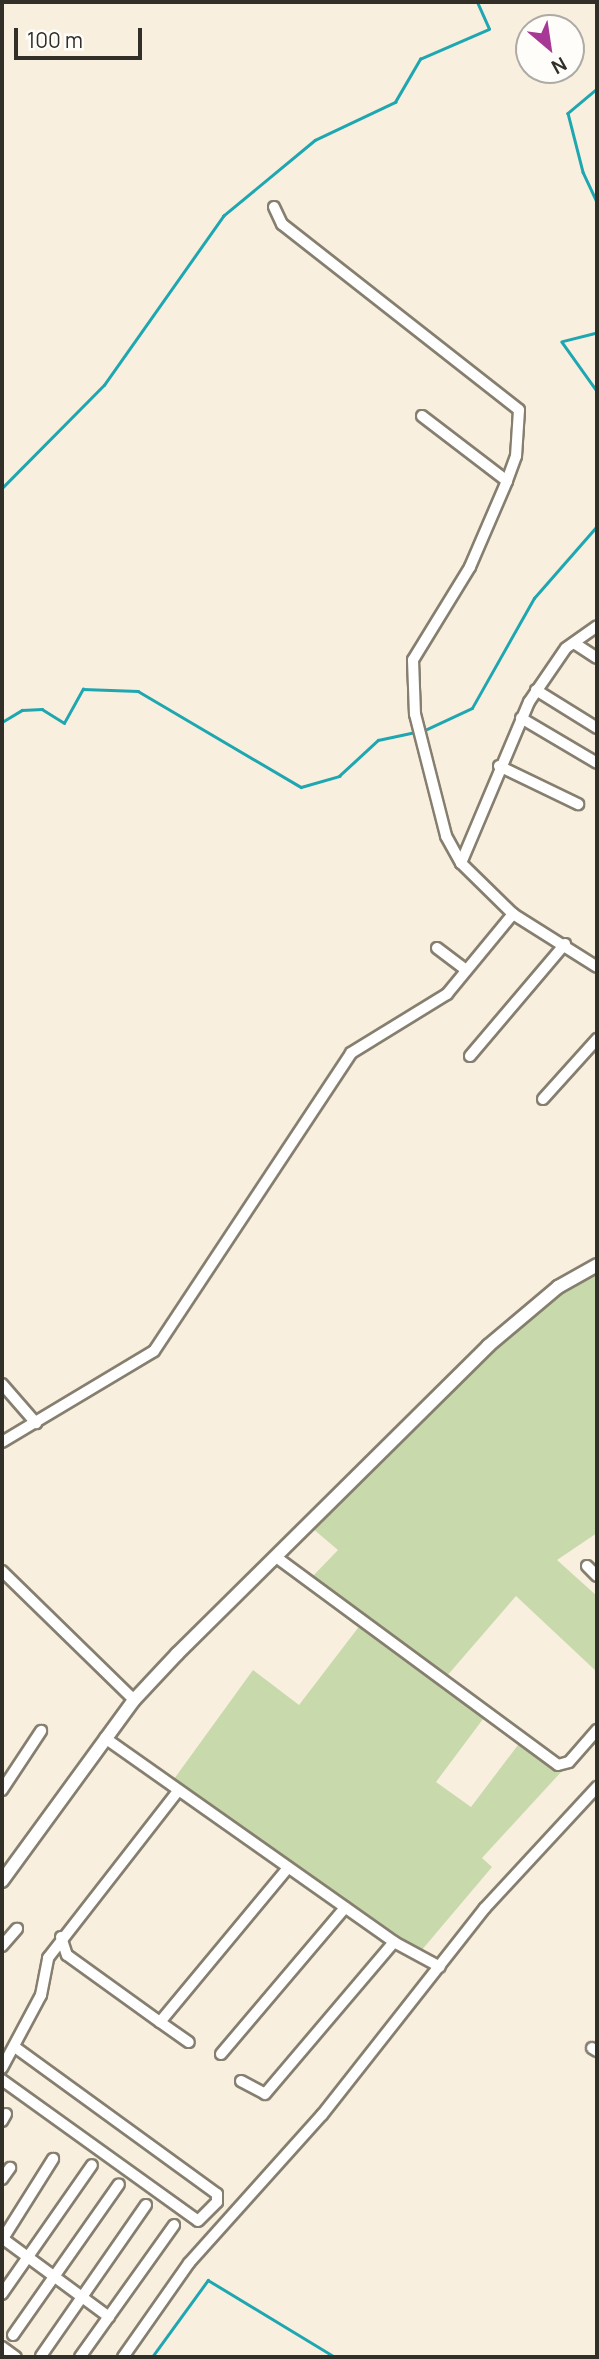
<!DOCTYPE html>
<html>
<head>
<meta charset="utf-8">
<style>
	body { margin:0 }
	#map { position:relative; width:599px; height:2359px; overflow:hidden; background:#f8efde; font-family:Manrope,sans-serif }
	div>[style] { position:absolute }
	.green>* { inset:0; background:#c8daac }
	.stream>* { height:2.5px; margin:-1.25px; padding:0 1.25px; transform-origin:1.25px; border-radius:1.25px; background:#1fa7b1 }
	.roads { filter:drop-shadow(2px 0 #867f6f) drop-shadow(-2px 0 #867f6f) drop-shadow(0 2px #867f6f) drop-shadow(0 -2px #867f6f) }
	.minor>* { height:10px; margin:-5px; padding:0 5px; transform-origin:5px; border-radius:5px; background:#fff }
	.tertiary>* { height:12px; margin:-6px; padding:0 6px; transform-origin:6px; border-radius:6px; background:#fff }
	span { translate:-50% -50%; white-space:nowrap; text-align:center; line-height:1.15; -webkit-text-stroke:6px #fffdfa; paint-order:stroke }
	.frame { position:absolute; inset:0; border:4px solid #322f28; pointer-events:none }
	.north { position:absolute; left:515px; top:14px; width:70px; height:70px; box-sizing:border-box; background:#fffdfa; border:2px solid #adaba6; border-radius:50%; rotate:151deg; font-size:19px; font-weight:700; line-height:28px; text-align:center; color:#322f28 }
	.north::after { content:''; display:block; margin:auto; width:24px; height:32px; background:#a83895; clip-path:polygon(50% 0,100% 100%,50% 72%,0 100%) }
	.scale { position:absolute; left:14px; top:28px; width:128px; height:32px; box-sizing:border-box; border:4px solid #322f28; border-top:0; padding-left:9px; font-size:21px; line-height:24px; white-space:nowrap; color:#322f28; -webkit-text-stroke:5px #fffdfa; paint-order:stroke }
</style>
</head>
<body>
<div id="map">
	<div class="green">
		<div style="clip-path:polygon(597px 1270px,597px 1533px,557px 1560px,597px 1596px,597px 1672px,516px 1596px,446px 1677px,311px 1578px,338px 1550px,312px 1528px,491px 1351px,545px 1302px)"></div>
		<div style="clip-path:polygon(361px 1624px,486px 1715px,436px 1782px,471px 1807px,521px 1741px,562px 1771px,482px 1858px,492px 1867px,421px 1951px,174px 1779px,253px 1670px,299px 1705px)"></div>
	</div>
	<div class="stream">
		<div style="left:597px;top:89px;width:38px;rotate:140deg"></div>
		<div style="left:568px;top:113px;width:61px;rotate:75.7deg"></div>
		<div style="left:583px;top:172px;width:33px;rotate:65deg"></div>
		<div style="left:597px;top:333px;width:36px;rotate:166deg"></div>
		<div style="left:562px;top:342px;width:60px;rotate:54.5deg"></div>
		<div style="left:2px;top:488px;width:145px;rotate:-45.3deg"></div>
		<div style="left:104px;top:385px;width:207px;rotate:-54.8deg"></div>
		<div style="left:223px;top:216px;width:119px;rotate:-39.6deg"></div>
		<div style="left:315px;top:140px;width:89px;rotate:-25.4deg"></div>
		<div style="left:395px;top:102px;width:50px;rotate:-59.8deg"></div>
		<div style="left:420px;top:59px;width:75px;rotate:-23.5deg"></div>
		<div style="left:489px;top:29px;width:30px;rotate:-114deg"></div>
		<div style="left:2px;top:722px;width:23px;rotate:-31deg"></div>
		<div style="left:22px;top:710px;width:20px;rotate:-3deg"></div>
		<div style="left:42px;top:709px;width:26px;rotate:32deg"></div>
		<div style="left:64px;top:723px;width:39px;rotate:-61deg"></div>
		<div style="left:83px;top:689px;width:55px;rotate:2.1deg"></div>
		<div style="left:138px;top:691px;width:189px;rotate:30.5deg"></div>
		<div style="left:301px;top:787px;width:40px;rotate:-16deg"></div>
		<div style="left:339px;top:776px;width:53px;rotate:-42.7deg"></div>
		<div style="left:378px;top:740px;width:39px;rotate:-12deg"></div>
		<div style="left:423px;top:731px;width:54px;rotate:-25.1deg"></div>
		<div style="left:472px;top:708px;width:126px;rotate:-60.6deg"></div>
		<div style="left:534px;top:598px;width:96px;rotate:-48.8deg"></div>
		<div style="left:152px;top:2357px;width:95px;rotate:-54deg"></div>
		<div style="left:208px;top:2280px;width:149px;rotate:31.2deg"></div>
	</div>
	<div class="roads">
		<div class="minor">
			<div style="left:274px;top:207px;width:19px;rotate:65deg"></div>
			<div style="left:282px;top:224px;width:301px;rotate:38.1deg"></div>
			<div style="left:519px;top:410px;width:46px;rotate:93.7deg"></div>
			<div style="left:516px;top:456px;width:27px;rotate:110deg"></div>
			<div style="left:507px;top:481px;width:94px;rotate:113.3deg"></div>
			<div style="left:470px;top:567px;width:109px;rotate:121.5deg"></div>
			<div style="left:413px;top:660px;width:54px;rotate:87.9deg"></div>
			<div style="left:415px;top:714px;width:126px;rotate:75.7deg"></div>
			<div style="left:446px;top:836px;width:31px;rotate:61deg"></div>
			<div style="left:461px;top:863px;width:73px;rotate:44.4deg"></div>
			<div style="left:513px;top:914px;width:99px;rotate:32.2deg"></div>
			<div style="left:422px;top:416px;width:107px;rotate:37.4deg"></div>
			<div style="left:574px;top:643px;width:27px;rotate:33deg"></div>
			<div style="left:536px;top:690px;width:72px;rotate:31.9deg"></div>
			<div style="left:521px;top:718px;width:88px;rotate:30.6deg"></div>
			<div style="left:499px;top:766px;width:88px;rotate:25.7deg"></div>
			<div style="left:461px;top:863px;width:175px;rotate:-67.1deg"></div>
			<div style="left:529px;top:702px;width:65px;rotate:-55.6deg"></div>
			<div style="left:566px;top:648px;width:38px;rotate:-35deg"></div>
			<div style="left:437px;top:948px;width:36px;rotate:37deg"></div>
			<div style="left:470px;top:1056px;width:147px;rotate:-49.7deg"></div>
			<div style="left:543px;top:1099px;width:81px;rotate:-48deg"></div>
			<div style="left:2px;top:1384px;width:52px;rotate:48.9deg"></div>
			<div style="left:2px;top:1442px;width:177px;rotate:-30.9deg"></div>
			<div style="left:154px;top:1351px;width:357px;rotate:-56.5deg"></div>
			<div style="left:351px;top:1053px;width:113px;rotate:-31.6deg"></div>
			<div style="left:447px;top:994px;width:104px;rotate:-50.5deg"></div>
			<div style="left:276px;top:1557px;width:350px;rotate:36.4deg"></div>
			<div style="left:558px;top:1765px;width:11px;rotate:-15deg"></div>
			<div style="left:569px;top:1762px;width:43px;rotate:-48.8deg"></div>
			<div style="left:587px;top:1566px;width:14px;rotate:45deg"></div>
			<div style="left:2px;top:1571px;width:185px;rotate:44.3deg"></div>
			<div style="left:105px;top:1738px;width:354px;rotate:35.2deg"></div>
			<div style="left:394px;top:1942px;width:52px;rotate:28.5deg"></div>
			<div style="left:2px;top:1790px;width:71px;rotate:-56.5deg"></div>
			<div style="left:61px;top:1937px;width:19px;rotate:72deg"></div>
			<div style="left:67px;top:1955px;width:115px;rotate:35.8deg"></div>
			<div style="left:160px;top:2022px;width:200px;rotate:-50.3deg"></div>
			<div style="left:2px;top:1946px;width:23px;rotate:-49deg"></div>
			<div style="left:160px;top:2022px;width:35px;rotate:35deg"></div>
			<div style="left:592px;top:2048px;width:6px;rotate:31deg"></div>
			<div style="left:221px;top:2054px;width:192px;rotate:-49.7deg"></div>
			<div style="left:2px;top:2068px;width:83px;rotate:-61.9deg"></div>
			<div style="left:41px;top:1995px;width:38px;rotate:-79deg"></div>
			<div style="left:48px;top:1958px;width:212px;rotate:-52.1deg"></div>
			<div style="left:2px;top:2080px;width:241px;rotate:35.7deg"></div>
			<div style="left:198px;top:2221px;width:27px;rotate:-45deg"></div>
			<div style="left:217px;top:2202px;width:8px;rotate:-90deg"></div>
			<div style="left:217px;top:2194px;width:250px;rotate:-144deg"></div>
			<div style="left:241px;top:2081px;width:27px;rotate:28deg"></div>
			<div style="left:265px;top:2094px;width:199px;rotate:-49.7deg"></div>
			<div style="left:2px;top:2121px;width:8px;rotate:-60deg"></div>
			<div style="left:2px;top:2179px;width:14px;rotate:-54deg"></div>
			<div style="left:2px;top:2238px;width:133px;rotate:36.4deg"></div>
			<div style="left:2px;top:2240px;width:96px;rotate:-57.8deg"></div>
			<div style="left:2px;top:2294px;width:157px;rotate:-55.1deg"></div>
			<div style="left:13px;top:2335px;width:184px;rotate:-54.9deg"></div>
			<div style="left:2px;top:2347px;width:17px;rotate:36deg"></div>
			<div style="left:41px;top:2356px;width:184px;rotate:-55.2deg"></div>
			<div style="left:80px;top:2357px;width:162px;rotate:-54.5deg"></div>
			<div style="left:123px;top:2357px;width:115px;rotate:-54.9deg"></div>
			<div style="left:189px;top:2263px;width:199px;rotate:-48.1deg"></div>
			<div style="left:322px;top:2115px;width:263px;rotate:-51.8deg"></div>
			<div style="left:485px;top:1908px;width:165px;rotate:-47.2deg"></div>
		</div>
		<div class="tertiary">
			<div style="left:2px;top:1881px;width:224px;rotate:-53.9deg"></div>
			<div style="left:134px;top:1700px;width:63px;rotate:-46.9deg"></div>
			<div style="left:177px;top:1654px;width:438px;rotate:-44.7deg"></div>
			<div style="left:488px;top:1346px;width:92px;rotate:-40.1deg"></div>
			<div style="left:558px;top:1287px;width:45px;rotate:-29.4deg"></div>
		</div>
	</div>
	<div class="frame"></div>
	<div class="north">N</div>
	<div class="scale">100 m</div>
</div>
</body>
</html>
